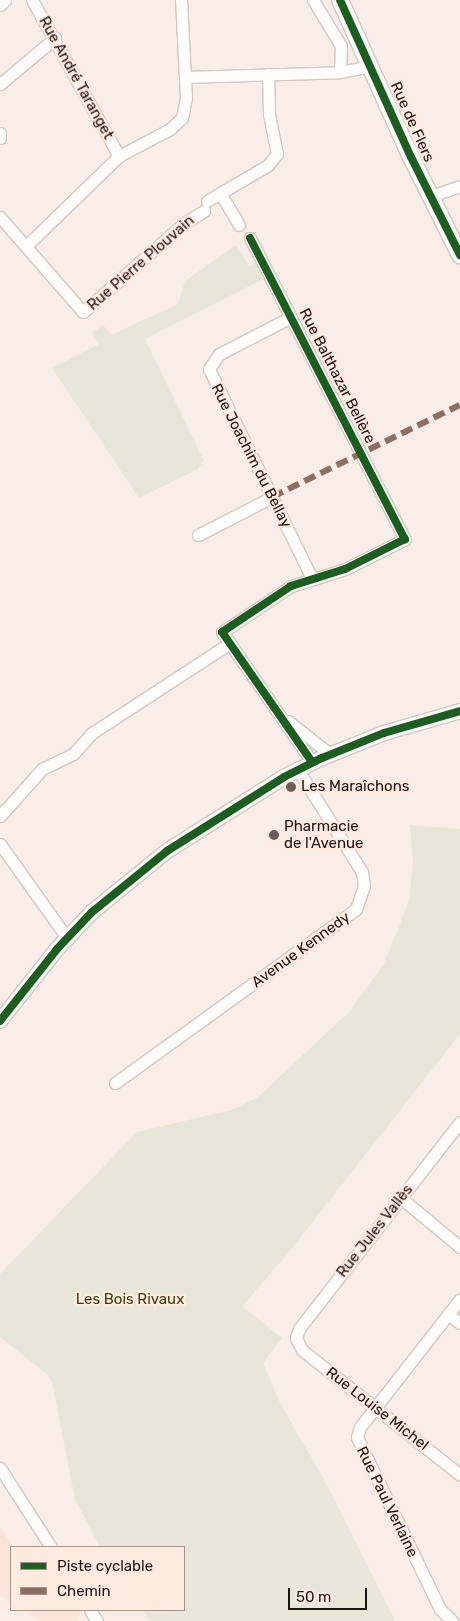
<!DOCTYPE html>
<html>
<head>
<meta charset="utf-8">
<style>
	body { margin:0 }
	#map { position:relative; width:460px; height:1621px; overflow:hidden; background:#f8ede7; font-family:Rubik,sans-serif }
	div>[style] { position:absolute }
	.built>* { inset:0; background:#fbe4d9 }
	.green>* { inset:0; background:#e8e6d8 }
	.roads { filter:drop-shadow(1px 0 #d1c8c3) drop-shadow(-1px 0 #d1c8c3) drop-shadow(0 1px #d1c8c3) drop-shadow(0 -1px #d1c8c3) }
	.minor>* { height:11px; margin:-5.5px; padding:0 5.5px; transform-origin:5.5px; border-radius:5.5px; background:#fefcfb }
	.tertiary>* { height:14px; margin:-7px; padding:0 7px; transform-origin:7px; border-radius:7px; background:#fefcfb }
	.secondary>* { height:16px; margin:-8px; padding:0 8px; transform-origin:8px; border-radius:8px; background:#fefcfb }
	.quiet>* { height:6px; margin-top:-3px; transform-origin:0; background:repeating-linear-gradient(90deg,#8d6e63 0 12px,transparent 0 18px) }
	.cycleway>* { height:8px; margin:-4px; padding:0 4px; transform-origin:4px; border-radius:4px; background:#1b5e20 }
	.dots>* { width:14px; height:14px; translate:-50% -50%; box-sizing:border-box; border:2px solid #ffeae0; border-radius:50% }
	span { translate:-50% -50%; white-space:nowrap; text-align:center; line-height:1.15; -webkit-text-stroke:5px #ffeae0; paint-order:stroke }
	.street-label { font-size:15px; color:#1b130f }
	.poi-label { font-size:15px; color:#1b130f }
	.left { translate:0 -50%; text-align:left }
	.park-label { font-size:15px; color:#36410b }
	.legend { position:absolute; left:10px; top:1546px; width:175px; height:65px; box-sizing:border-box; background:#ffeae0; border:1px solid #a4948c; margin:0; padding:6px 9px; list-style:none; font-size:15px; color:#1b130f }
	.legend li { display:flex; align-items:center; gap:10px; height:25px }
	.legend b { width:25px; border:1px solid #a4948c }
	.scale { position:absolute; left:288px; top:1588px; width:79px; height:22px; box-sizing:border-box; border:2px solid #1b130f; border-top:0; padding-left:6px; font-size:15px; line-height:18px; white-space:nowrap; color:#1b130f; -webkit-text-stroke:4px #ffeae0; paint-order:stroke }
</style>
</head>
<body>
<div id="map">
	<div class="built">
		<div style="clip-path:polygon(0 1527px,13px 1547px,11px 1603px,0 1595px)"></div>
		<div style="clip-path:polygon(22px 1610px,79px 1610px,81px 1613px,76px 1621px,40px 1621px)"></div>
	</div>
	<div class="green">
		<div style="clip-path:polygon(236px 245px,249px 266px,256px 263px,263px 279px,145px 339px,204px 461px,198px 469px,139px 498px,52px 368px,99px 344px,92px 333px,103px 325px,111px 335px,178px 304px,185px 281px)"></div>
		<div style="clip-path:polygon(410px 825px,460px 829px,460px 1034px,285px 1257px,242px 1306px,282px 1338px,263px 1363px,280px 1403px,326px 1483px,395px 1621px,150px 1621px,142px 1610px,184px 1610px,184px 1547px,100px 1547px,75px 1499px,52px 1382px,47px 1374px,0 1337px,0 1274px,137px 1132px,231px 1110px,257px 1098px,350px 1011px,384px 964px,409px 901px,413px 864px)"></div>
	</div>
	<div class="roads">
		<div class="minor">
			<div style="left:32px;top:0;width:179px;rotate:60.9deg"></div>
			<div style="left:313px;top:0;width:54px;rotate:58.7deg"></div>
			<div style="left:341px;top:46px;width:26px;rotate:92deg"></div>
			<div style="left:185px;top:77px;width:155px;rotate:-1.8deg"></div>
			<div style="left:340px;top:72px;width:33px;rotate:-11deg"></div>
			<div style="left:0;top:84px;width:72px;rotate:-39.9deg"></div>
			<div style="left:0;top:133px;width:5px;rotate:90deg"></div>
			<div style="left:220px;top:193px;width:37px;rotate:59deg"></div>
			<div style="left:431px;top:196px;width:31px;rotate:-19deg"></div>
			<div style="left:207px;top:201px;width:71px;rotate:-30.5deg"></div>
			<div style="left:268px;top:165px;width:14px;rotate:-51deg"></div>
			<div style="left:277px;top:154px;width:41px;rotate:-101.3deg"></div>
			<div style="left:269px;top:114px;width:40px;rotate:-91.4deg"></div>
			<div style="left:0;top:217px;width:126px;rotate:48.9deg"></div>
			<div style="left:83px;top:312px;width:133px;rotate:-41.3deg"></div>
			<div style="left:183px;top:224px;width:25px;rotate:-32deg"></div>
			<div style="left:250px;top:238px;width:339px;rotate:62.8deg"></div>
			<div style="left:405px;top:539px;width:67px;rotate:153.4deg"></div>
			<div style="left:345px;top:569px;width:57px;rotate:162.5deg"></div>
			<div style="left:291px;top:586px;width:83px;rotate:146.3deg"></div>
			<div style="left:222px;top:632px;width:158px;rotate:55.3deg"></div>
			<div style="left:26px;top:246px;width:129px;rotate:-44.1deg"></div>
			<div style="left:119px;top:156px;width:58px;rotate:-27.9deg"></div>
			<div style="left:170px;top:129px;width:16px;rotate:-43deg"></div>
			<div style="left:182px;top:118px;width:20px;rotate:-79deg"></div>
			<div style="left:186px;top:98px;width:98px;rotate:-92.9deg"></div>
			<div style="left:291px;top:317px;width:81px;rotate:152.8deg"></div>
			<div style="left:219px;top:354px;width:18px;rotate:124deg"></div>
			<div style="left:209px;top:369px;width:233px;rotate:63.8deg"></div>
			<div style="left:198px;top:535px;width:83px;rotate:-27.2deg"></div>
			<div style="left:288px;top:721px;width:53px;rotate:38.2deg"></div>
			<div style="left:0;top:816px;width:63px;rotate:-48.2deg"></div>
			<div style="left:42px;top:769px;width:34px;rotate:-26deg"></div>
			<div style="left:73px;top:754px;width:28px;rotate:-48deg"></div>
			<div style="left:92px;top:733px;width:165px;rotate:-33.1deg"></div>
			<div style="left:0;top:844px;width:115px;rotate:54.5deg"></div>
			<div style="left:115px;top:1083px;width:297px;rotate:-35.8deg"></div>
			<div style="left:356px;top:909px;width:24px;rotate:-71deg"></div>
			<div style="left:364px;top:886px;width:14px;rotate:-98deg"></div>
			<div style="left:362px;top:872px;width:120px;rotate:-122.1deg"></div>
			<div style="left:460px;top:1122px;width:262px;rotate:127.9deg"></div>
			<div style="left:299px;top:1329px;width:9px;rotate:108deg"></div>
			<div style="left:296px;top:1338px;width:13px;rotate:63deg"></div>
			<div style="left:302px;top:1350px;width:201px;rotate:38.3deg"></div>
			<div style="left:401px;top:1198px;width:77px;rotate:39.7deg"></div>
			<div style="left:448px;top:1314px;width:15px;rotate:37deg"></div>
			<div style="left:0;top:1468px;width:94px;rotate:57.2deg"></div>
			<div style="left:90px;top:1610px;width:13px;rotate:58deg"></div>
			<div style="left:452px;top:1621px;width:17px;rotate:-135deg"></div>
			<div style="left:440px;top:1609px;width:191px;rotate:-115.8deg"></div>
			<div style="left:357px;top:1437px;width:10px;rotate:-73deg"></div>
			<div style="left:360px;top:1427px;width:162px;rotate:-52deg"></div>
		</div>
		<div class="tertiary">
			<div style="left:0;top:4px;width:6px;rotate:-45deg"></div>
			<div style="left:0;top:1021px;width:92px;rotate:-51.6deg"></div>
			<div style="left:57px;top:949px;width:51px;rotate:-46.6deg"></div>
			<div style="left:92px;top:912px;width:97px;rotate:-39.1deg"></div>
			<div style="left:167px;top:851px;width:138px;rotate:-32.3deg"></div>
			<div style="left:284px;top:777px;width:42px;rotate:-26.6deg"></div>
			<div style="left:322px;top:758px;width:67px;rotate:-22deg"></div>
			<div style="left:384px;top:733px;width:79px;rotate:-16.1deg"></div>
		</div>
		<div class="secondary">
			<div style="left:340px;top:0;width:172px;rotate:65.7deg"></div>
			<div style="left:411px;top:157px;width:110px;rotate:63.4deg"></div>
		</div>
	</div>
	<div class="quiet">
		<div style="left:272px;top:497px;width:209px;rotate:-26.1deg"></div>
	</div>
	<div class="cycleway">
		<div style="left:340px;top:0;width:172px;rotate:65.7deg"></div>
		<div style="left:411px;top:157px;width:110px;rotate:63.4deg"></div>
		<div style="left:250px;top:238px;width:339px;rotate:62.8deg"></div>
		<div style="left:405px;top:539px;width:67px;rotate:153.4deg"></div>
		<div style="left:345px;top:569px;width:57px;rotate:162.5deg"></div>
		<div style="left:291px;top:586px;width:83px;rotate:146.3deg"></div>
		<div style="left:222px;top:632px;width:158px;rotate:55.3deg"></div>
		<div style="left:0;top:1021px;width:92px;rotate:-51.6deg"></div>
		<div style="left:57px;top:949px;width:51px;rotate:-46.6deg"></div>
		<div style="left:92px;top:912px;width:97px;rotate:-39.1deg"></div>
		<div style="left:167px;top:851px;width:138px;rotate:-32.3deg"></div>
		<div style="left:284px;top:777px;width:42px;rotate:-26.6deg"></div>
		<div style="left:322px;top:758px;width:67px;rotate:-22deg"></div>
		<div style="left:384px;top:733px;width:79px;rotate:-16.1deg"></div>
	</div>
	<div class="dots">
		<div style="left:291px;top:787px;background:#685f5b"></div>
		<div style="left:274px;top:835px;background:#685f5b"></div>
	</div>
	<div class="street-label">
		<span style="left:76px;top:78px;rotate:61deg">Rue André Taranget</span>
		<span style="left:412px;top:122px;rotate:66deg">Rue de Flers</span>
		<span style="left:141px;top:263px;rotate:-41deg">Rue Pierre Plouvain</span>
		<span style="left:337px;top:376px;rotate:63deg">Rue Balthazar Bellère</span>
		<span style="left:251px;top:456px;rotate:63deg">Rue Joachim du Bellay</span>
		<span style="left:301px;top:950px;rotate:-36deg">Avenue Kennedy</span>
		<span style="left:375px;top:1231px;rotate:-52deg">Rue Jules Vallès</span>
		<span style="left:377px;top:1409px;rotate:38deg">Rue Louise Michel</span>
		<span style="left:387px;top:1502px;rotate:64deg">Rue Paul Verlaine</span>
	</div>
	<div class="poi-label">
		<span class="left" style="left:301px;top:787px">Les Maraîchons</span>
		<span class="left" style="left:284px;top:835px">Pharmacie<br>de l'Avenue</span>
	</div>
	<div class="park-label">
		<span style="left:130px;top:1300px">Les Bois Rivaux</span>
	</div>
	<ul class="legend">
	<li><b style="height:6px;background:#1b5e20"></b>Piste cyclable</li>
	<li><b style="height:6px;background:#8d6e63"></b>Chemin</li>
	</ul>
	<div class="scale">50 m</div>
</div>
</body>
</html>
